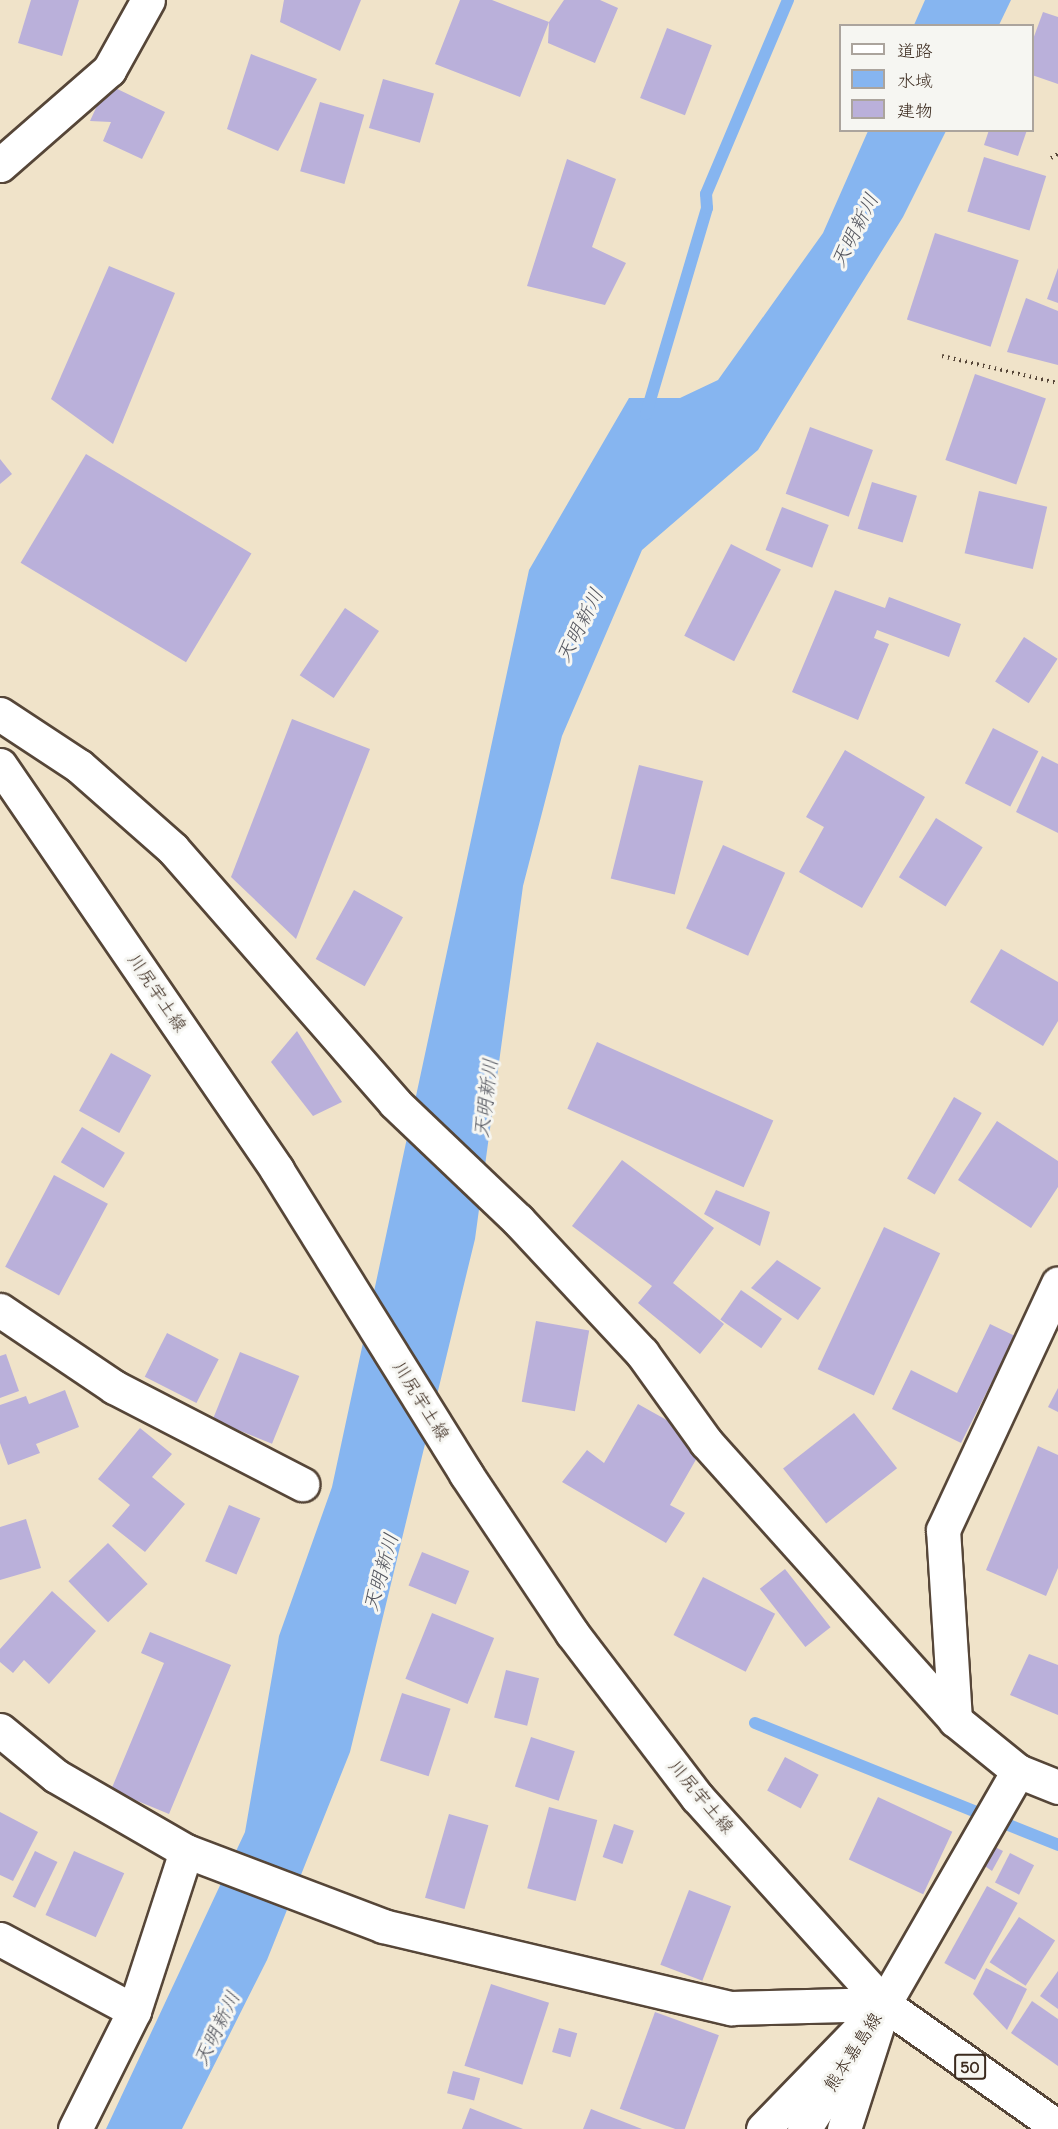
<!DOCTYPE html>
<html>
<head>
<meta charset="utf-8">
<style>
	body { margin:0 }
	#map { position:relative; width:1058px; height:2129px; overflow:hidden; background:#f0e3c9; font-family:Delius,"Klee One",sans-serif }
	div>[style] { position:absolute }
	.water>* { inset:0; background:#86b5f0 }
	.stream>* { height:12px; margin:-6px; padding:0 6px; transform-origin:6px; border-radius:6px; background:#86b5f0 }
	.building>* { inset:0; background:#bab0da; transform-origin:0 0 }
	.path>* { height:4px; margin-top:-2px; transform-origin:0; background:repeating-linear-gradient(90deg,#564638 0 1.5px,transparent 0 6px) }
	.roads { filter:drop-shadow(2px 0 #564638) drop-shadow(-2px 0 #564638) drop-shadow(0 2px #564638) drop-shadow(0 -2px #564638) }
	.minor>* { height:33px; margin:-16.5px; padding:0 16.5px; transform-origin:16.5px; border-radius:16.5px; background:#fff }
	.tertiary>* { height:33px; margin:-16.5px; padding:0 16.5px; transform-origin:16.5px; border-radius:16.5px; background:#fff }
	.secondary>* { height:33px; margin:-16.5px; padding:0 16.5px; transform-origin:16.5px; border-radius:16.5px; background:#fff }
	.primary>* { height:33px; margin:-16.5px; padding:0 16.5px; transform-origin:16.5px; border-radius:16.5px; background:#fff }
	span { translate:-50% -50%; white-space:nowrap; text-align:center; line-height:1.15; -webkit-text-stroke:6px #f6f6f2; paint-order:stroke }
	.shield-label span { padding:2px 4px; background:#f6f6f2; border:2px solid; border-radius:4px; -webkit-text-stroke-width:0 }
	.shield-label { font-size:16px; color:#3b2a1e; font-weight:700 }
	.street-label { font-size:18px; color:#3b2a1e }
	.water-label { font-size:20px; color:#52545d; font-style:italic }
	.legend { position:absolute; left:839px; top:24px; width:195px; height:108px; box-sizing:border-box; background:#f6f6f2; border:2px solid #aba49d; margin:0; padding:8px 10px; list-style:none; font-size:18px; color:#3b2a1e }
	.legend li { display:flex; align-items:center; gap:12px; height:30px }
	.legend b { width:30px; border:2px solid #aba49d }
</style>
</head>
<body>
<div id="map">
	<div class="water">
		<div style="clip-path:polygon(925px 0,1011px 0,999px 25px,914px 25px)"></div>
		<div style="clip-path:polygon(868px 131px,946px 131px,903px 217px,758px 450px,642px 550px,562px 736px,523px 886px,475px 1239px,350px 1752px,267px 1960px,182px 2129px,106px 2129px,245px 1832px,279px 1636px,332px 1487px,529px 570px,629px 398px,680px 398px,718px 380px,823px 233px)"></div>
	</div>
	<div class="stream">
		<div style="left:646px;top:414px;width:215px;rotate:-73.5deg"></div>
		<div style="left:707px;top:208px;width:14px;rotate:-94deg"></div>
		<div style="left:706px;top:194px;width:211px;rotate:-67.1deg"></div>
		<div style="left:755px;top:1723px;width:327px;rotate:21.9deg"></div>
	</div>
	<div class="building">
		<div style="clip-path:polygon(31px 0,79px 0,62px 56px,18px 43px)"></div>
		<div style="clip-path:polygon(284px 0,361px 0,340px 51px,280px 22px)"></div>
		<div style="clip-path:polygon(460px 0,492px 0,549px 22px,564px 0,600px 0,618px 8px,595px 63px,548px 43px,549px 22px,520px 97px,435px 64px)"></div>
		<div style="clip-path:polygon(1043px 12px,1058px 17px,1058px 84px,1032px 75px,1032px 42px)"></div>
		<div style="left:667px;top:28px;width:48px;height:75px;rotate:21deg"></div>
		<div style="clip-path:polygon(251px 54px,317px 79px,278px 151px,227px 129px)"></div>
		<div style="left:383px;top:79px;width:53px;height:51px;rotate:16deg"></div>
		<div style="clip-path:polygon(107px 84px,165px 112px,142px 159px,103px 141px,111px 122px,90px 121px)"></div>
		<div style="left:320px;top:102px;width:46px;height:72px;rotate:16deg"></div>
		<div style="clip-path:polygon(989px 130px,1027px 130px,1018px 156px,984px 145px)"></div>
		<div style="left:984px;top:157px;width:65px;height:57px;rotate:17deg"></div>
		<div style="clip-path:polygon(567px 159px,616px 179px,592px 247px,626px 263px,605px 305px,527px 286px)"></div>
		<div style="left:935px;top:233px;width:88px;height:91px;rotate:18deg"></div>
		<div style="clip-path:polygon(109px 266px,175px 293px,113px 444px,51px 399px)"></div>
		<div style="clip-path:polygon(1058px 268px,1058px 303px,1047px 299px)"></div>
		<div style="clip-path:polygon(1026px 298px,1058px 311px,1058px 365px,1007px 352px)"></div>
		<div style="left:975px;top:374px;width:75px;height:91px;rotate:19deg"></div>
		<div style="left:810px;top:427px;width:67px;height:71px;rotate:20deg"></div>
		<div style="left:86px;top:454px;width:193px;height:127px;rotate:31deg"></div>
		<div style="clip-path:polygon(0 459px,12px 474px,0 484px)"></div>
		<div style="left:872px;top:482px;width:47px;height:49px;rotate:17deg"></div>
		<div style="left:979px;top:491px;width:70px;height:64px;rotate:13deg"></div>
		<div style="left:782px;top:507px;width:50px;height:46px;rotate:21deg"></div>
		<div style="left:731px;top:544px;width:56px;height:103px;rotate:27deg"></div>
		<div style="clip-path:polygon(835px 590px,885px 608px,889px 597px,961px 624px,949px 657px,877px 630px,874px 638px,889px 644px,858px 720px,792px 692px)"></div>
		<div style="left:345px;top:608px;width:41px;height:81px;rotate:34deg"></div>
		<div style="left:1024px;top:637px;width:40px;height:53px;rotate:33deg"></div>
		<div style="clip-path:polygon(292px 719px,370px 749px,296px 939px,231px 877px)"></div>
		<div style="left:993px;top:728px;width:51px;height:62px;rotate:27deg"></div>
		<div style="clip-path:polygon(845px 750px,925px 797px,862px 908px,799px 872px,824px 827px,806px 817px)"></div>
		<div style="clip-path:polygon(1042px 756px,1058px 764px,1058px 833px,1016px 812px)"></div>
		<div style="left:639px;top:765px;width:66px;height:117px;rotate:14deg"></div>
		<div style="left:936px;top:818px;width:55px;height:70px;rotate:32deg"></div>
		<div style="left:723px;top:845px;width:68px;height:91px;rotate:24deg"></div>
		<div style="left:354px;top:890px;width:56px;height:79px;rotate:29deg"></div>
		<div style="clip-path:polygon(1001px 949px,1058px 982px,1058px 1021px,1043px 1046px,970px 1002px)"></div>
		<div style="clip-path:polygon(297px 1031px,342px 1102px,313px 1116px,271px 1062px)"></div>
		<div style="left:597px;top:1042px;width:193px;height:73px;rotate:24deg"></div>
		<div style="left:111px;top:1053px;width:46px;height:66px;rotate:29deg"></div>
		<div style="left:954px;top:1097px;width:32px;height:94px;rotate:30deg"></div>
		<div style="clip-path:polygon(997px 1121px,1058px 1161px,1058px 1187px,1031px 1228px,958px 1180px)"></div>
		<div style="left:82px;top:1127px;width:50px;height:41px;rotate:31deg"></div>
		<div style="clip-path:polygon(622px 1160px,714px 1228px,673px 1283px,724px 1324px,700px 1354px,638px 1303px,652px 1286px,572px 1226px)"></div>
		<div style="left:54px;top:1175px;width:61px;height:104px;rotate:28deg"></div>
		<div style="clip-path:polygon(716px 1190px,770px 1212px,760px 1246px,704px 1214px)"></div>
		<div style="left:884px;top:1227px;width:62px;height:157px;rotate:25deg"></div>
		<div style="clip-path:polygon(777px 1260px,821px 1288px,798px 1320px,751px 1288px)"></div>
		<div style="left:741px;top:1290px;width:50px;height:36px;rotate:35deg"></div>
		<div style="left:536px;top:1321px;width:54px;height:82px;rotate:10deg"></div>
		<div style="clip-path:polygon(990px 1324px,1015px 1336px,961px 1443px,892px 1409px,911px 1370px,957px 1393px)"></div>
		<div style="left:167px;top:1333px;width:58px;height:49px;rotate:27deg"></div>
		<div style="left:240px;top:1352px;width:64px;height:73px;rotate:22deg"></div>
		<div style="clip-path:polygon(6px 1354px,19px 1391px,0 1398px,0 1356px)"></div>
		<div style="clip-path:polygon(1058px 1388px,1058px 1412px,1048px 1407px)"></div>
		<div style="clip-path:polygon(65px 1390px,79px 1427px,36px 1444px,40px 1453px,8px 1465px,0 1443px,0 1405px,26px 1396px,29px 1404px)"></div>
		<div style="clip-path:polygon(638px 1404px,706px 1442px,670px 1505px,685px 1513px,666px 1543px,562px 1482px,587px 1450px,604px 1463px)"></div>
		<div style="left:854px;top:1413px;width:70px;height:90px;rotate:52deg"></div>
		<div style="clip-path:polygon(140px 1428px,172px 1454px,152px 1477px,185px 1504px,145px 1552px,112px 1526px,130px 1505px,98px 1479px)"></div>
		<div style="clip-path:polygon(1038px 1446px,1058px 1455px,1058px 1568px,1046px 1596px,986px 1570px)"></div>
		<div style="left:229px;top:1505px;width:34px;height:61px;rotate:23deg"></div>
		<div style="clip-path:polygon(26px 1519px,41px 1568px,0 1580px,0 1527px)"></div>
		<div style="left:108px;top:1543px;width:57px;height:55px;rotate:46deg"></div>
		<div style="left:422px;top:1552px;width:51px;height:36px;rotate:22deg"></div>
		<div style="left:785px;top:1569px;width:74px;height:32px;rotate:52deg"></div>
		<div style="left:703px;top:1577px;width:81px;height:65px;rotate:27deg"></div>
		<div style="clip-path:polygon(52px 1591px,96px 1631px,49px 1684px,24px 1660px,13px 1673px,0 1662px,0 1649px)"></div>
		<div style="left:432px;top:1613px;width:67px;height:71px;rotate:22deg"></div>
		<div style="clip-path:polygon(150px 1632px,231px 1665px,169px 1814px,111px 1790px,164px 1663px,141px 1653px)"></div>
		<div style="clip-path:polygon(1029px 1654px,1058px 1665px,1058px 1715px,1010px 1695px)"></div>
		<div style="left:506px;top:1670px;width:34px;height:49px;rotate:14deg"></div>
		<div style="left:402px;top:1693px;width:51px;height:71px;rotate:18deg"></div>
		<div style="left:531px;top:1737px;width:46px;height:52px;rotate:18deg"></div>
		<div style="left:785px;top:1757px;width:38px;height:38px;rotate:28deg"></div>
		<div style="left:878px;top:1797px;width:82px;height:69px;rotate:25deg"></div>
		<div style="left:549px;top:1807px;width:50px;height:84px;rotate:15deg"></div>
		<div style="clip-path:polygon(0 1812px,38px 1832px,13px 1881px,0 1875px)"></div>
		<div style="left:449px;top:1814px;width:41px;height:87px;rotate:16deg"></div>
		<div style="left:614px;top:1824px;width:21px;height:35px;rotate:19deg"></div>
		<div style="clip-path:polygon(993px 1846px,1003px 1851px,992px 1871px,982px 1864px)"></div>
		<div style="left:35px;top:1851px;width:25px;height:51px;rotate:26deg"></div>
		<div style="left:74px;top:1851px;width:55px;height:70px;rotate:24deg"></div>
		<div style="left:1010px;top:1853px;width:27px;height:33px;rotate:27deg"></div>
		<div style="left:987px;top:1886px;width:35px;height:88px;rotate:29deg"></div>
		<div style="left:689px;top:1890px;width:45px;height:80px;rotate:21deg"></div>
		<div style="left:1019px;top:1917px;width:43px;height:54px;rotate:33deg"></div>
		<div style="clip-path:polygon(986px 1968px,1027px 1989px,1007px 2030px,973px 1994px)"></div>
		<div style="clip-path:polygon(1058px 1971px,1058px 2009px,1040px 1996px)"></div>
		<div style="left:491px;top:1984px;width:61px;height:86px;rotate:18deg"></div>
		<div style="clip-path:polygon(1032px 2001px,1058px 2019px,1058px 2066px,1011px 2033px)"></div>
		<div style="left:655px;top:2012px;width:68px;height:103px;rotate:20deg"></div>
		<div style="left:559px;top:2028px;width:19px;height:25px;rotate:16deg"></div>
		<div style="left:453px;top:2071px;width:28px;height:23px;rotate:15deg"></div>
		<div style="clip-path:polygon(470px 2108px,523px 2129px,462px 2129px)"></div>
		<div style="clip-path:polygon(591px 2109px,642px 2129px,583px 2129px)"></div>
	</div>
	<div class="path">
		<div style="left:1051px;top:158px;width:8px;rotate:-30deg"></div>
		<div style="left:942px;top:356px;width:119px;rotate:13.1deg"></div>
	</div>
	<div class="roads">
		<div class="minor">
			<div style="left:0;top:165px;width:145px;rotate:-41.1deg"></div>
			<div style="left:109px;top:70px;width:80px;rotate:-60.9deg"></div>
			<div style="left:0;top:714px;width:95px;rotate:33.4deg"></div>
			<div style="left:79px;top:766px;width:125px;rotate:41.4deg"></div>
			<div style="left:173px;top:849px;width:337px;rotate:48.8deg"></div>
			<div style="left:395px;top:1103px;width:170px;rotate:43.6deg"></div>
			<div style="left:0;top:1310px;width:138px;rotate:34deg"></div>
			<div style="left:114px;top:1387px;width:212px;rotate:27.3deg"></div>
			<div style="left:955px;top:1720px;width:190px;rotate:-93.6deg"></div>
			<div style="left:943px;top:1530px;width:272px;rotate:-65deg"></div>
			<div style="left:0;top:1939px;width:152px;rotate:28.2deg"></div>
			<div style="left:75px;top:2129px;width:132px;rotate:-63.4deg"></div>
			<div style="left:134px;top:2011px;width:168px;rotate:-72deg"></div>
			<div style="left:186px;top:1851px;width:211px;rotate:20.8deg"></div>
			<div style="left:383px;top:1926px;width:358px;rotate:13.3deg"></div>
			<div style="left:731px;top:2008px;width:153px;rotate:-1.5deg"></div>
			<div style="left:763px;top:2129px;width:139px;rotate:-45.9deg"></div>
			<div style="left:844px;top:2129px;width:118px;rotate:-72.2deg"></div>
		</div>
		<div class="tertiary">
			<div style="left:518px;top:1220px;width:182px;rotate:47deg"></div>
			<div style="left:642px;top:1353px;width:110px;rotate:54.3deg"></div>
			<div style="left:706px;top:1442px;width:373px;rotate:48.1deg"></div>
			<div style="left:955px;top:1720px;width:81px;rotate:39deg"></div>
			<div style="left:1018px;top:1771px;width:43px;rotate:21.8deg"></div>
			<div style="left:0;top:1730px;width:72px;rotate:39.4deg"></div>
			<div style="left:56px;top:1776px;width:150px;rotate:30deg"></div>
			<div style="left:884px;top:2004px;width:269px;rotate:-60.1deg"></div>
		</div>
		<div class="secondary">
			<div style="left:0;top:765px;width:491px;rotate:55.6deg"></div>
			<div style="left:277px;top:1170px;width:358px;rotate:58.1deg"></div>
			<div style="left:466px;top:1474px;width:191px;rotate:56.3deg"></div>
			<div style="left:572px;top:1633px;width:206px;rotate:52.7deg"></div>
			<div style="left:697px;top:1797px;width:279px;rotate:47.9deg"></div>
		</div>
		<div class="primary">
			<div style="left:804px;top:2129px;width:148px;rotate:-57.4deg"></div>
			<div style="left:884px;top:2004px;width:213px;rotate:35.3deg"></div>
		</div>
	</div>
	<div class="shield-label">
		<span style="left:970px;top:2067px">50</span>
	</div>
	<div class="street-label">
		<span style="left:157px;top:993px;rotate:56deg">川尻宇土線</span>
		<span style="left:421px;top:1401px;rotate:58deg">川尻宇土線</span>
		<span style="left:701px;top:1797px;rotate:50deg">川尻宇土線</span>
		<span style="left:853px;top:2052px;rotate:-57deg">熊本嘉島線</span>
	</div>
	<div class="water-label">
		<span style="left:854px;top:230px;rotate:-63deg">天明新川</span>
		<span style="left:579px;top:625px;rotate:-63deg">天明新川</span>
		<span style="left:485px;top:1098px;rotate:-83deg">天明新川</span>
		<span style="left:380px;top:1572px;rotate:-74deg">天明新川</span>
		<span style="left:216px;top:2028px;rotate:-64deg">天明新川</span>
	</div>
	<ul class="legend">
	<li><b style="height:8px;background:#fff"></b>道路</li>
	<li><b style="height:16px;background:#86b5f0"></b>水域</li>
	<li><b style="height:16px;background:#bab0da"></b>建物</li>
	</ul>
</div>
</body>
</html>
